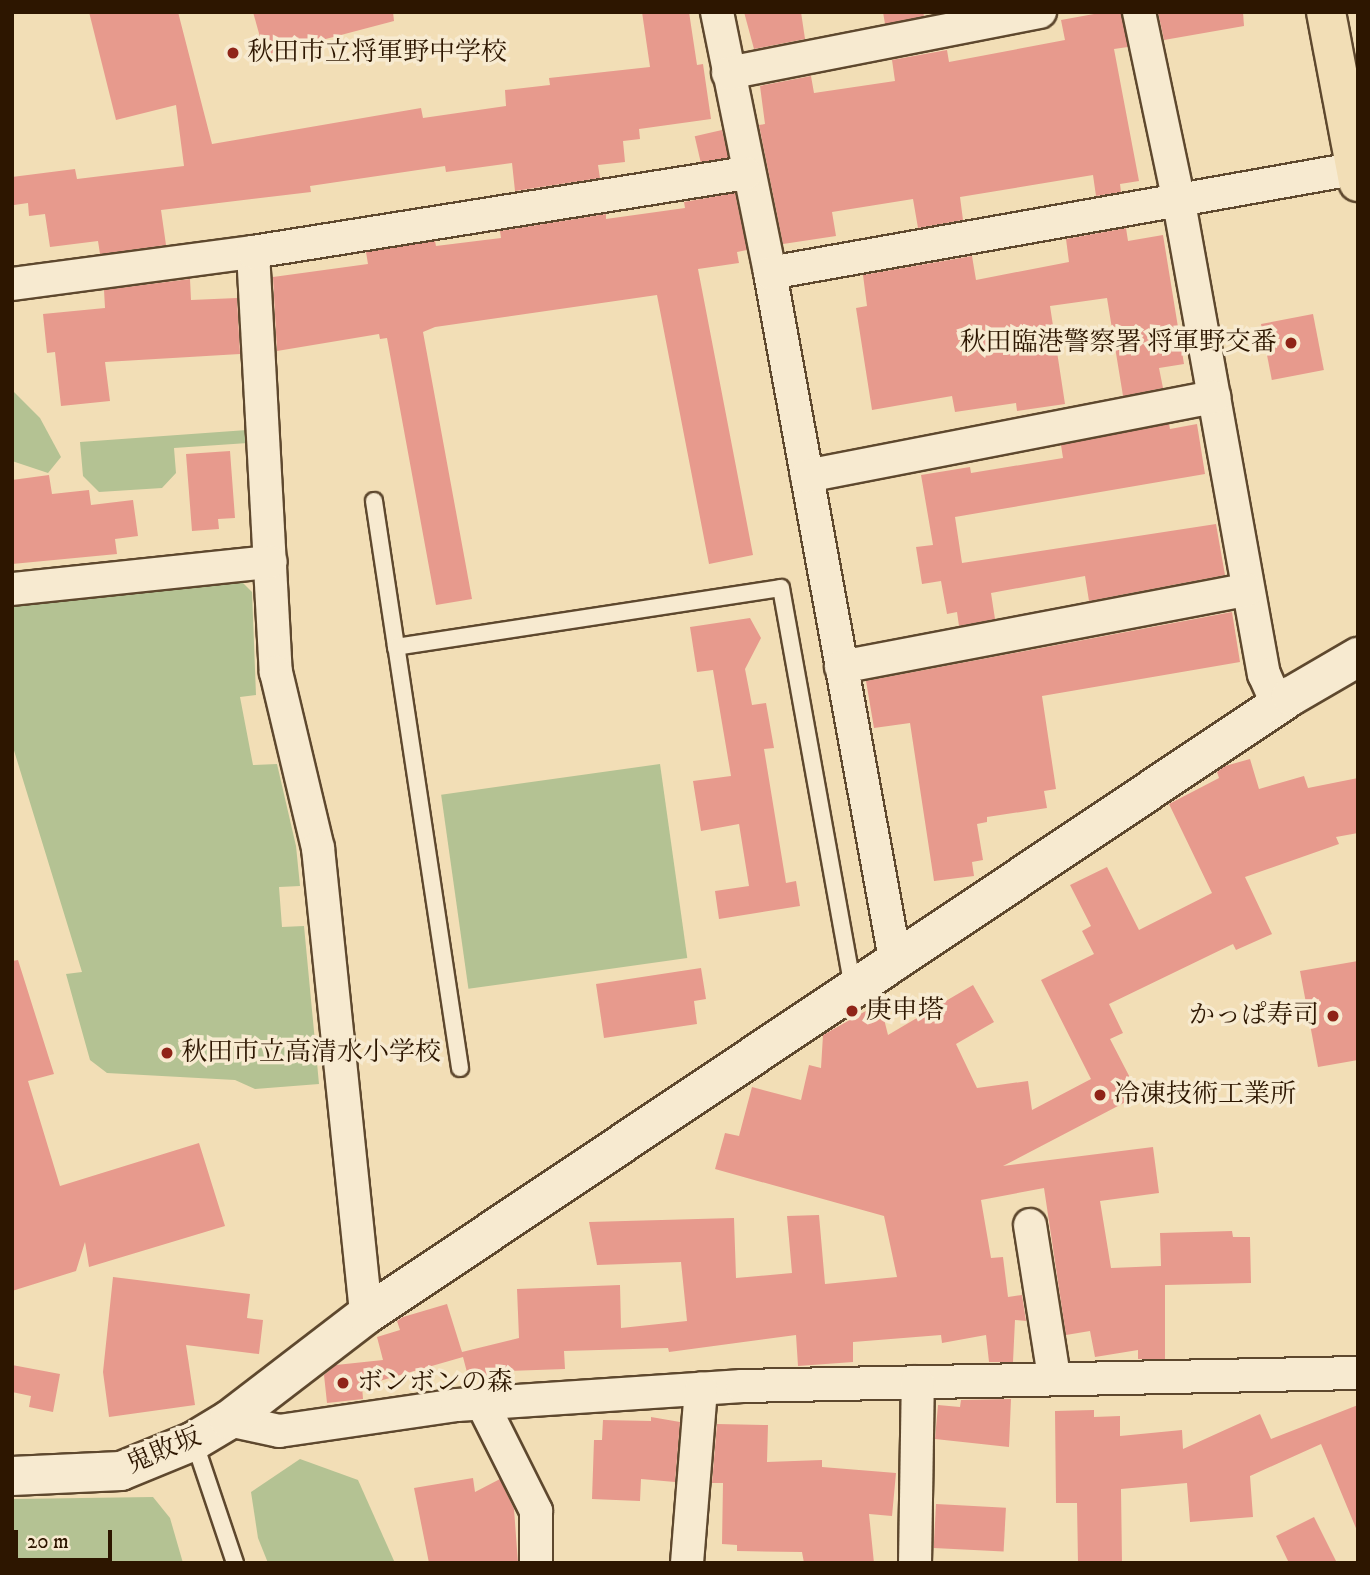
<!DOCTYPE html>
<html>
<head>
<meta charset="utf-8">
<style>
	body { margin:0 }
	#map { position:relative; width:1370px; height:1575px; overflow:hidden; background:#f2deb6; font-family:"IM FELL DW Pica","Noto Serif JP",serif }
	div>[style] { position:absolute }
	.green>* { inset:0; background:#b4c293; transform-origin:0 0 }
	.building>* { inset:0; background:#e79a8d; transform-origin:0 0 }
	.roads { filter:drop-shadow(2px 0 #5e482e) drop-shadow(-2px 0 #5e482e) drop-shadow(0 2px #5e482e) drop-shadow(0 -2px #5e482e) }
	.lane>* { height:16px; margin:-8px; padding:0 8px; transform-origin:8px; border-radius:8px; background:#f7ead0 }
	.street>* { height:32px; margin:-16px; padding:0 16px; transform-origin:16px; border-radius:16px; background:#f7ead0 }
	.secondary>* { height:38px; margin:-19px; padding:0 19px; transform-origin:19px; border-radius:19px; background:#f7ead0 }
	.primary>* { height:38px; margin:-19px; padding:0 19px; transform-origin:19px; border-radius:19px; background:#f2deb6 }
	.dots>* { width:19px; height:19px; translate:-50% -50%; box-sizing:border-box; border:4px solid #f7ead0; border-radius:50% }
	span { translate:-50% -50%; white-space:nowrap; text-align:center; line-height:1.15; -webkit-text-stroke:7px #f7ead0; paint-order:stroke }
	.poi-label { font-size:26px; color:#2d1600 }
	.left { translate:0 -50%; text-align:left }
	.right { translate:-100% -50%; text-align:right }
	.street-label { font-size:26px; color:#2d1600 }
	.frame { position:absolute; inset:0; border:14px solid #2d1600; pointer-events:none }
	.scale { position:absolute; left:14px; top:1530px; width:98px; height:32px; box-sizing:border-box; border:4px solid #2d1600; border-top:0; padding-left:9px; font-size:21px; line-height:24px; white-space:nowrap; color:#2d1600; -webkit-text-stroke:5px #f7ead0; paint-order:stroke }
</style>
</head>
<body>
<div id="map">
	<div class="green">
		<div style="clip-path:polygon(12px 390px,40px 418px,61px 457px,48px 473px,12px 461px)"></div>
		<div style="clip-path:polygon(247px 430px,248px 443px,174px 448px,176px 473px,162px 488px,99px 492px,83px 476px,80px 442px)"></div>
		<div style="clip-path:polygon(236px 576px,252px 592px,256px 695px,240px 697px,253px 765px,277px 764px,296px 846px,300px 886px,279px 887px,282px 927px,304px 926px,319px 1084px,255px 1089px,235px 1080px,107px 1073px,90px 1060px,66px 974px,82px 972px,12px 744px,12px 605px)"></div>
		<div style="left:660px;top:764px;width:196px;height:221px;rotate:82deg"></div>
		<div style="clip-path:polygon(300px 1459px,358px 1480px,395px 1563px,268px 1563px,258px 1538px,251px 1492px)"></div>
		<div style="clip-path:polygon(153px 1497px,170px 1518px,183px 1563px,12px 1563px,12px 1499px)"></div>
	</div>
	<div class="building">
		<div style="clip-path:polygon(89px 12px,178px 12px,212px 144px,421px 108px,423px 118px,506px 106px,505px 90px,550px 85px,549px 78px,650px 67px,642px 12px,689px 12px,697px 65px,703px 64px,711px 119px,639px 129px,640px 139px,623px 141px,625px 162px,598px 165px,600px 178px,515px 191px,512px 163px,446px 172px,445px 166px,310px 186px,311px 192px,161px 210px,166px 245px,100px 254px,98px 241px,50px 247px,45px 214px,29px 216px,28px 203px,14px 205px,12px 177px,75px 169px,77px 179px,184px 166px,176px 105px,116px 120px)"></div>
		<div style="clip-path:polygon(253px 12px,393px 12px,394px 21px,265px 55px)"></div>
		<div style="clip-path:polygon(744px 12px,801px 12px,805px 39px,754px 49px)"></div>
		<div style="clip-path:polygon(883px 12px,923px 12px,924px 16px,885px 24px)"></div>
		<div style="clip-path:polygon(1105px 12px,1121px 12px,1128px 47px,1114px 49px,1139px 181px,1120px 184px,1121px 192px,1096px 196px,1093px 175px,960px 197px,963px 220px,918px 228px,913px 199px,832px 212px,836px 236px,783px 244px,759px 125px,765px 124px,760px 86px,811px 76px,814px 93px,895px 81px,892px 60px,947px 50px,949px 62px,1065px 40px,1061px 20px)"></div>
		<div style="clip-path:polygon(1158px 12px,1243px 12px,1244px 26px,1164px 40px)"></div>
		<div style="left:722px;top:130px;width:28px;height:28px;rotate:77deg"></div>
		<div style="clip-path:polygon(735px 193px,747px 250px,737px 252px,739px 263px,698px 269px,753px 555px,709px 564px,657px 295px,435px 327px,423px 332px,472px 599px,436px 605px,387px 338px,380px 339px,379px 334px,277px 351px,273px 277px,368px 264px,366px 252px,435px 241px,436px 246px,501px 238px,500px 231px,606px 214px,606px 219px,685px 208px,684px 202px)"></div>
		<div style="clip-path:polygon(1126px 228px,1128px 241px,1163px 235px,1184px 364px,1159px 368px,1163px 388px,1123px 396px,1107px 298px,1050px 306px,1065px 404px,1017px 411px,1016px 403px,955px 412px,952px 396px,872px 410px,856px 308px,867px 306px,863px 275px,972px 256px,976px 280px,1069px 262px,1066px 239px)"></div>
		<div style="clip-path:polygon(190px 279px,191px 300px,237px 298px,240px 354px,105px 362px,110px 401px,61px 406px,55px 352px,47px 353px,43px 314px,105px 308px,104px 290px)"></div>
		<div style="left:1313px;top:314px;width:57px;height:53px;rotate:79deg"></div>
		<div style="clip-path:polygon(1169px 424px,1170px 429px,1197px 424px,1205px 474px,955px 517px,962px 563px,1216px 524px,1225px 575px,1089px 601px,1085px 576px,991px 593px,995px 619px,959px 626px,957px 612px,947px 614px,941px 581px,922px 584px,916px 547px,933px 545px,921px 475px,970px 467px,971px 473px,1063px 458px,1061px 445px)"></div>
		<div style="clip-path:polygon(230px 451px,235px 518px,218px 519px,219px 529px,192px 531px,186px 454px)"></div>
		<div style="clip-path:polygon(49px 475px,52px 494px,89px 490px,91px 505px,133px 500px,138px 536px,115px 539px,117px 554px,12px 564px,12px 480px)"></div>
		<div style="clip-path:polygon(1232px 612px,1240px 662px,1042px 696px,1056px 789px,1044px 791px,1047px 808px,987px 817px,987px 822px,977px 824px,983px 860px,972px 862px,974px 876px,934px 881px,910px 723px,874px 728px,866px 681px)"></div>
		<div style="clip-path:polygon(750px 618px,761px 638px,745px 669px,752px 705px,766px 703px,774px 748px,764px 749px,786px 883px,796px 881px,800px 906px,719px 919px,715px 891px,749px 886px,739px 824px,701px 831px,693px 781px,731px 776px,713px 670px,697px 672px,690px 627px)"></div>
		<div style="clip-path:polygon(1250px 759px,1259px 789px,1304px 776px,1308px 788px,1358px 778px,1358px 833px,1336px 837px,1339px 844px,1245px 877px,1272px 934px,1236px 950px,1233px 944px,1109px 1004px,1123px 1033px,1110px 1039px,1139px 1095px,1003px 1166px,1153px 1147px,1159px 1193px,1100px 1201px,1111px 1268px,1161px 1266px,1160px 1233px,1232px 1231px,1233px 1237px,1250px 1237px,1251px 1283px,1165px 1285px,1165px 1359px,1138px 1359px,1138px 1350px,1095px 1357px,1090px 1331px,1066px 1335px,1044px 1188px,981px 1200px,991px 1258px,1003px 1257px,1008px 1297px,1022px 1295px,1026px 1321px,1015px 1320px,1013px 1362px,989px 1362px,986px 1335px,942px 1343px,941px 1335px,853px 1342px,853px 1362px,798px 1366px,796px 1335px,669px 1352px,668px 1348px,564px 1351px,565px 1369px,507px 1371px,469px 1380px,463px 1357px,362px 1386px,363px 1399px,327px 1403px,324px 1375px,336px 1365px,383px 1360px,377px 1337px,400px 1330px,397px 1321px,403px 1317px,447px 1304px,462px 1352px,519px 1338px,517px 1289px,620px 1285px,621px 1328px,687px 1321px,681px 1262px,597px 1265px,589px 1222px,734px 1218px,736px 1278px,792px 1273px,787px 1216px,819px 1215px,825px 1284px,897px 1277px,884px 1216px,715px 1169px,725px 1133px,739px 1136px,752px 1087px,801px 1100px,809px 1065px,821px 1068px,823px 1035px,880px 1003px,888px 1035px,973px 985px,994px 1022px,956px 1044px,977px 1088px,1028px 1081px,1032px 1110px,1091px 1079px,1041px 980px,1094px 954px,1082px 931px,1091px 926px,1070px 885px,1107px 867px,1139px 930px,1212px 893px,1169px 804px,1219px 778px,1217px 772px,1225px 766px)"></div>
		<div style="clip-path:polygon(18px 960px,54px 1074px,28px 1081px,60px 1186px,199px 1143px,225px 1226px,89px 1267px,85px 1242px,76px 1271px,12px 1291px,12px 961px)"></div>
		<div style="clip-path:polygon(1358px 961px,1358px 1060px,1318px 1067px,1300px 971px)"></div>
		<div style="clip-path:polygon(701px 968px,706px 999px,694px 1001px,697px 1024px,604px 1038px,596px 984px)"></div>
		<div style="clip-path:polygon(113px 1277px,250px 1294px,247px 1318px,263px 1320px,259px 1354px,186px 1345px,195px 1405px,109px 1417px,103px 1372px)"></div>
		<div style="clip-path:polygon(12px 1365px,60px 1374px,53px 1412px,29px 1407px,31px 1396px,12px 1392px)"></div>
		<div style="clip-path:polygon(1011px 1399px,1009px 1447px,935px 1439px,938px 1405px,960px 1407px,961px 1400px)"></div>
		<div style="clip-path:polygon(1358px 1405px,1358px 1533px,1321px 1444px,1250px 1476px,1253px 1517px,1190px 1522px,1187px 1483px,1121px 1489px,1122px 1563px,1078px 1563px,1077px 1503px,1056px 1503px,1055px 1411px,1094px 1410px,1094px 1417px,1120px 1416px,1120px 1436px,1182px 1430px,1183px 1449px,1260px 1414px,1271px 1439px)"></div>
		<div style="clip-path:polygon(651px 1417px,680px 1422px,675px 1482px,641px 1479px,640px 1501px,592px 1499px,594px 1440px,602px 1440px,603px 1420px,651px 1421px)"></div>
		<div style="clip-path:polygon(717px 1424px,768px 1425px,767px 1462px,822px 1460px,822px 1467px,896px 1473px,892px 1516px,869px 1514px,874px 1563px,804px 1563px,802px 1552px,737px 1551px,737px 1545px,722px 1544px,723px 1483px,712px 1483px)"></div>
		<div style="clip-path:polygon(473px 1478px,475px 1492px,500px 1479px,514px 1509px,518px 1563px,429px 1563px,414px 1488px)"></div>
		<div style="left:936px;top:1504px;width:70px;height:44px;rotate:3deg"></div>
		<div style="clip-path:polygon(1314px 1517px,1337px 1563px,1289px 1563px,1276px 1536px)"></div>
	</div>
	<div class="roads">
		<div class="lane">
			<div style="left:374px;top:501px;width:148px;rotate:81.4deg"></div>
			<div style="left:460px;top:1068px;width:426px;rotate:-98.6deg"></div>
			<div style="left:396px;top:647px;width:389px;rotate:-8.7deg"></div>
			<div style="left:781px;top:588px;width:408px;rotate:79.8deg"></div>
			<div style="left:194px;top:1441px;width:129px;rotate:71.4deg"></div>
		</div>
		<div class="street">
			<div style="left:717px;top:12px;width:266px;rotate:78.5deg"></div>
			<div style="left:770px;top:273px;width:702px;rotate:79.67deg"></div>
			<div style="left:1139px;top:12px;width:189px;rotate:78.1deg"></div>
			<div style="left:1178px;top:197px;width:485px;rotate:79.8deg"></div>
			<div style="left:1264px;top:674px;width:34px;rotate:66deg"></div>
			<div style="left:728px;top:73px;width:318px;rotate:-11.1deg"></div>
			<div style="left:253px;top:252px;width:421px;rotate:86.9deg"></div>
			<div style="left:276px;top:672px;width:181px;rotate:76.6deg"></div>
			<div style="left:318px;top:848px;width:469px;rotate:84.1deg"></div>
			<div style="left:770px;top:273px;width:597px;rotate:-10.12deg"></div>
			<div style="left:12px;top:284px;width:243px;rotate:-7.6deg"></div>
			<div style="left:253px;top:252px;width:499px;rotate:-9.1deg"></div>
			<div style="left:807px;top:476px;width:415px;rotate:-11deg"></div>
			<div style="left:12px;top:589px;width:260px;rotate:-6deg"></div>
			<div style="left:841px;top:667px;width:414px;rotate:-10.8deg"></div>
			<div style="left:1030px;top:1225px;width:154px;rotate:81deg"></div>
			<div style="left:482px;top:1403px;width:121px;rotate:63.4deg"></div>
			<div style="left:536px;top:1511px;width:52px;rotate:90deg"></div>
			<div style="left:229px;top:1420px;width:51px;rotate:12.4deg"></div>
			<div style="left:279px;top:1431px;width:180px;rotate:-8.3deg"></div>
			<div style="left:457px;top:1405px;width:286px;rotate:-3.8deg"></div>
			<div style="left:742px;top:1386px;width:616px;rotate:-1.21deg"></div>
			<div style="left:687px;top:1563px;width:175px;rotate:-85.4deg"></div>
			<div style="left:915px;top:1563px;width:181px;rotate:-89.1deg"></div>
		</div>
		<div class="secondary">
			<div style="left:12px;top:1476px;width:109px;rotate:-2.6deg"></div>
			<div style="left:121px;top:1471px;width:79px;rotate:-22.3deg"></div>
			<div style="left:194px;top:1441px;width:41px;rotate:-31deg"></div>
			<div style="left:229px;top:1420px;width:173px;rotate:-37.5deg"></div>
			<div style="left:366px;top:1315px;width:1113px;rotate:-33.79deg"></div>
			<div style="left:1291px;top:696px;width:78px;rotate:-30.2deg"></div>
		</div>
		<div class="primary">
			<div style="left:1326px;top:12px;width:173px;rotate:79.3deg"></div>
		</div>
	</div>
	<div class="dots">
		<div style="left:233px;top:53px;background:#8f2418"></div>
		<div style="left:1291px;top:343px;background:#8f2418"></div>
		<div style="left:852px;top:1011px;background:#8f2418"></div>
		<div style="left:1333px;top:1016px;background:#8f2418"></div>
		<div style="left:167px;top:1053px;background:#8f2418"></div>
		<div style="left:1100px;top:1095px;background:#8f2418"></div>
		<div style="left:343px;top:1383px;background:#8f2418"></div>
	</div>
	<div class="poi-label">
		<span class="left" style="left:247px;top:53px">秋田市立将軍野中学校</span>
		<span class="right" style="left:1277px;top:343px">秋田臨港警察署 将軍野交番</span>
		<span class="left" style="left:866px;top:1011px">庚申塔</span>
		<span class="right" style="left:1319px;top:1016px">かっぱ寿司</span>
		<span class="left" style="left:181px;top:1053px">秋田市立高清水小学校</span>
		<span class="left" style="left:1114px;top:1095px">冷凍技術工業所</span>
		<span class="left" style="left:357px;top:1383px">ボンボンの森</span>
	</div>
	<div class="street-label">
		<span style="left:164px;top:1451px;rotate:-23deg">鬼敗坂</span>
	</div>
	<div class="frame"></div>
	<div class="scale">20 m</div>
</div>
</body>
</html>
